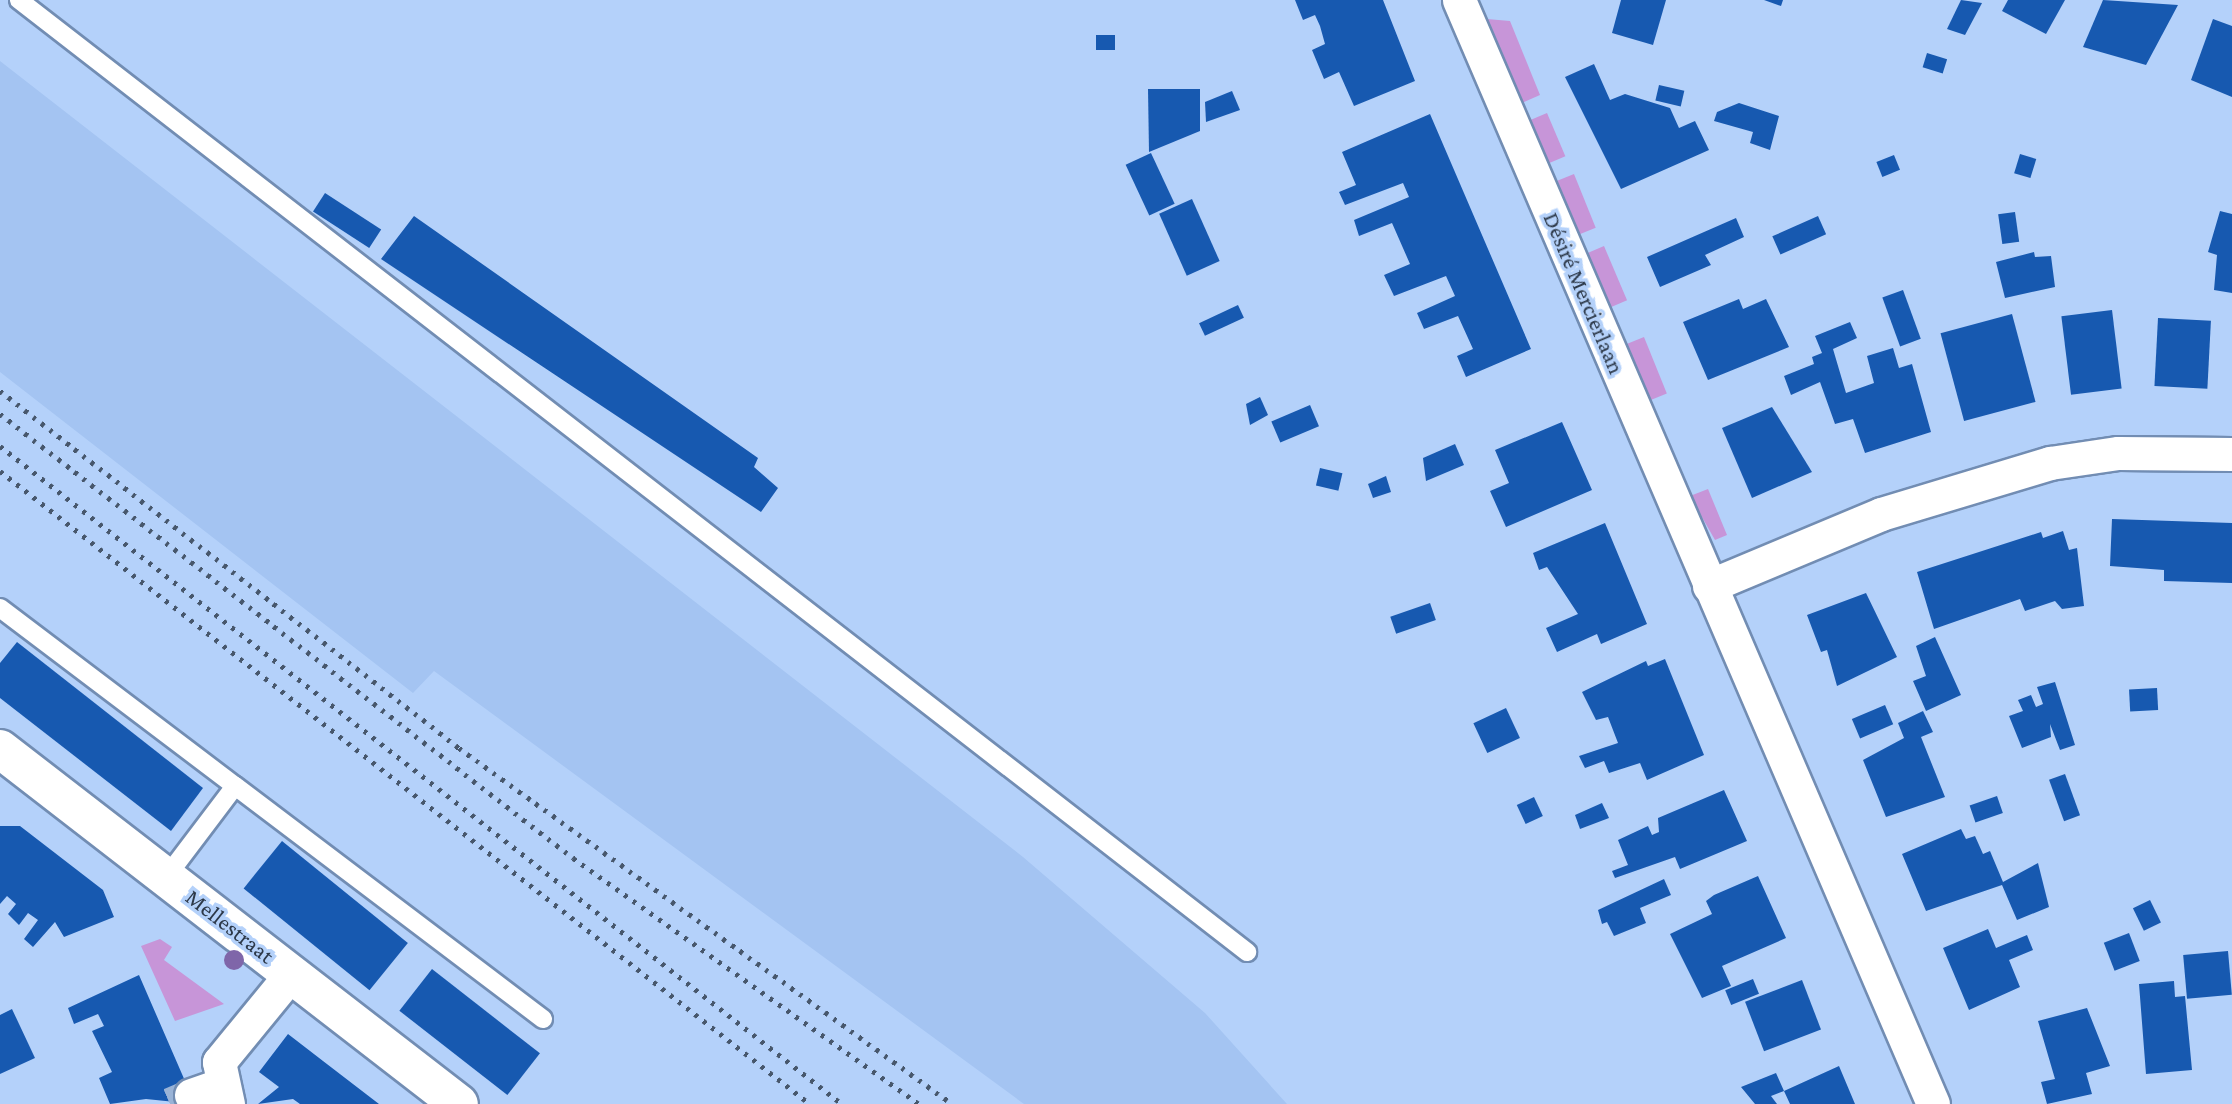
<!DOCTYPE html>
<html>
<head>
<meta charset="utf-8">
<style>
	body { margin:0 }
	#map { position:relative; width:2232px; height:1104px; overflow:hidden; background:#b4d1fa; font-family:"Crimson Pro",serif }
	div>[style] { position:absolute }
	.built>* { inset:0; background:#a4c4f2 }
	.green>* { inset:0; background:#c795d8; transform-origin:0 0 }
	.building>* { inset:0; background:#1759b0; transform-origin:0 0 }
	.minor-tunnel>* { height:33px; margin-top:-16.5px; transform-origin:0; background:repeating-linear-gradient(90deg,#99b3d7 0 33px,transparent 0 50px) }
	.roads { filter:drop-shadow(2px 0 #728db3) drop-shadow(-2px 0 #728db3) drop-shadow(0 2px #728db3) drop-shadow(0 -2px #728db3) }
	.service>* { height:18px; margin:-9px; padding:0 9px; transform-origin:9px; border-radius:9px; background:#fff }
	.minor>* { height:33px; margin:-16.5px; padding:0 16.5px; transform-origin:16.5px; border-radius:16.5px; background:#fff }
	.tertiary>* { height:38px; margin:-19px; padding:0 19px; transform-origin:19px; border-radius:19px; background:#fff }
	.rail>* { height:5px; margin-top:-2.5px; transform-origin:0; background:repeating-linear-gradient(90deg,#47576c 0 3.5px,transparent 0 10.5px) }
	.trees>* { width:20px; height:20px; margin:-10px; border-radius:50%; background:#7f66a9 }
	span { translate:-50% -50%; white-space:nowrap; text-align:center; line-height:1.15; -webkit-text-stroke:7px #b4d1fa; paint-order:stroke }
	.street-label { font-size:23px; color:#2d3949 }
</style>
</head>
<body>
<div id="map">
	<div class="built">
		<div style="clip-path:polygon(0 61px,1023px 857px,1205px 1013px,1287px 1104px,1024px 1104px,434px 671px,413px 693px,0 372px)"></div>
	</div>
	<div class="green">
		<div style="clip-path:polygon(1487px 19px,1510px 21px,1540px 95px,1522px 103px)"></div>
		<div style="left:1547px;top:113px;width:47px;height:18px;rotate:67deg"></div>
		<div style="left:1574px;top:174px;width:58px;height:18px;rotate:68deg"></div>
		<div style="left:1604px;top:246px;width:59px;height:19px;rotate:67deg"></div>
		<div style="left:1644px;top:337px;width:61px;height:20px;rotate:68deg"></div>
		<div style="clip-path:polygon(1708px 489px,1727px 535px,1715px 540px,1690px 496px)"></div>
		<div style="clip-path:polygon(160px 939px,172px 947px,164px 960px,224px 1004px,175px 1021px,141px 946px)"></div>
	</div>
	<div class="building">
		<div style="clip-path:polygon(1295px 0,1383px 0,1415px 81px,1354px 106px,1339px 72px,1324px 79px,1312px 50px,1325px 44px,1320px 26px,1315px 15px,1303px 20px)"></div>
		<div style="clip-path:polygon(1621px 0,1666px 0,1653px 45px,1612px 33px)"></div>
		<div style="clip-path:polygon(1764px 0,1783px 0,1781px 6px)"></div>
		<div style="clip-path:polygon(1961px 0,1982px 3px,1965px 35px,1947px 29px)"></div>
		<div style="clip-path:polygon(2008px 0,2065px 0,2046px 34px,2002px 11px)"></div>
		<div style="clip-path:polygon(2103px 0,2178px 5px,2146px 65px,2083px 47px)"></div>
		<div style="clip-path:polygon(2213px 19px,2232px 26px,2232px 97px,2191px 80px)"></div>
		<div style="left:1115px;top:35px;width:15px;height:19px;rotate:90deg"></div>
		<div style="left:1927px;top:53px;width:21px;height:15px;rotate:17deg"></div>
		<div style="clip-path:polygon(1594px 64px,1610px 100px,1625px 94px,1670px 108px,1679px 128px,1695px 121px,1709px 150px,1621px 189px,1565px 77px)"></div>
		<div style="left:1659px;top:85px;width:26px;height:16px;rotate:13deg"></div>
		<div style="clip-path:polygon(1148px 89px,1200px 89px,1200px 131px,1149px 152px)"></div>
		<div style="clip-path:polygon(1232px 91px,1240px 110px,1206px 122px,1205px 102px)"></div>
		<div style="clip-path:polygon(1739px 103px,1779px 116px,1770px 150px,1750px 143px,1753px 132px,1714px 121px,1717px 112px)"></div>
		<div style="clip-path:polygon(1430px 114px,1531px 349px,1466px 377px,1457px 356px,1473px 349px,1458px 316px,1424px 329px,1417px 313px,1455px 296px,1446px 276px,1394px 296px,1384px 275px,1410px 264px,1392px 223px,1359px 236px,1354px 220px,1409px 197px,1403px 183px,1345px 205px,1339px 192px,1356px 185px,1342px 152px)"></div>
		<div style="left:1151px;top:153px;width:56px;height:28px;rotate:65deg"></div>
		<div style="left:2020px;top:154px;width:17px;height:20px;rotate:17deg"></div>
		<div style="left:1894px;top:155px;width:16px;height:19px;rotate:68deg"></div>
		<div style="left:325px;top:193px;width:67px;height:22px;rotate:33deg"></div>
		<div style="left:1192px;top:199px;width:68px;height:36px;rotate:66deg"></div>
		<div style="clip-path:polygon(2220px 211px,2232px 214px,2232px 293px,2214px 290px,2217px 255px,2208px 252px)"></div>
		<div style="left:2015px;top:212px;width:30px;height:17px;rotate:82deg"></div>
		<div style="clip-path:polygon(414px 216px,758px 458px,754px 467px,778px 488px,761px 512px,381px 259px)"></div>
		<div style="left:1818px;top:216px;width:20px;height:50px;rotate:66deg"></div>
		<div style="clip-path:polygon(1736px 218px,1744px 237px,1705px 255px,1711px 265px,1660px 287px,1647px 257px)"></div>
		<div style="clip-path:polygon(2034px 252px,2035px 257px,2051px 256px,2055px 287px,2005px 298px,1996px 262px)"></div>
		<div style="left:1903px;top:290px;width:52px;height:22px;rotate:70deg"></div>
		<div style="clip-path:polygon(1739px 299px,1743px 309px,1766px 299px,1789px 347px,1708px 380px,1683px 322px)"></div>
		<div style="left:1238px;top:305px;width:14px;height:43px;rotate:65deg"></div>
		<div style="left:2112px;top:310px;width:79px;height:51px;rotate:83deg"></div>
		<div style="left:2012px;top:314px;width:91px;height:74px;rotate:75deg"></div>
		<div style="left:2158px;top:318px;width:53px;height:68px;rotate:3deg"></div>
		<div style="clip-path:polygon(1850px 322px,1857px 338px,1833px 349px,1846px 393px,1874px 383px,1867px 356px,1893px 348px,1899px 368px,1912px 364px,1931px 432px,1865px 453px,1853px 419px,1835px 424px,1820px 382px,1791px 395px,1784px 376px,1814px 364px,1812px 357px,1822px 353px,1815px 336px)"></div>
		<div style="clip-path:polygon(1260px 397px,1268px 415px,1250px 425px,1246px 404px)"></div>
		<div style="left:1310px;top:405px;width:23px;height:42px;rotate:67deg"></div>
		<div style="clip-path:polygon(1772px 407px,1812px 472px,1752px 498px,1722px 428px)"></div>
		<div style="clip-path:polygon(1562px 422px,1592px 490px,1506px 527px,1490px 491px,1509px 483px,1495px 450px)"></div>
		<div style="clip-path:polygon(1455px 444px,1464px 465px,1426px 481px,1423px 458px)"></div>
		<div style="left:1320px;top:468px;width:23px;height:18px;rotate:13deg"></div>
		<div style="clip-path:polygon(1386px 476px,1391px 492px,1373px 498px,1368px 484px)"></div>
		<div style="clip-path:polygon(2112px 519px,2232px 523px,2232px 583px,2164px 581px,2164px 570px,2110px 566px)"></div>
		<div style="clip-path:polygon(1605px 523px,1647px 624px,1601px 644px,1597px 634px,1557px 652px,1546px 628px,1578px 614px,1547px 567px,1539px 570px,1533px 553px)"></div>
		<div style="clip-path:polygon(2063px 531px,2069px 550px,2077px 548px,2084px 606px,2062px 609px,2055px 601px,2025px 611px,2020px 599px,1934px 629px,1917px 572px,2041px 532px,2043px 538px)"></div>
		<div style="clip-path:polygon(1866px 593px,1897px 657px,1837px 686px,1827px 650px,1821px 652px,1807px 615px)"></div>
		<div style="left:1430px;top:603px;width:18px;height:42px;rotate:71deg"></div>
		<div style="clip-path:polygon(1935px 637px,1961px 695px,1926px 711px,1913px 681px,1926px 676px,1916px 646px)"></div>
		<div style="clip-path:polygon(17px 642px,203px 788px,171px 831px,0 698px,0 663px)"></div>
		<div style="clip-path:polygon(1665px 659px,1704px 755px,1647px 780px,1640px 763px,1609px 773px,1604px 761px,1585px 768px,1579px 756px,1618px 743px,1608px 717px,1596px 720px,1582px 692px,1646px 661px,1648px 666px)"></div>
		<div style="clip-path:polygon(2055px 682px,2075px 745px,2060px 750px,2050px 724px,2051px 737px,2022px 748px,2009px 716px,2023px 711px,2018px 700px,2031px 695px,2036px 707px,2043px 704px,2037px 687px)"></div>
		<div style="left:2157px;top:688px;width:22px;height:28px;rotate:87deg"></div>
		<div style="left:1885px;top:705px;width:21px;height:36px;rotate:67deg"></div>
		<div style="left:1506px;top:708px;width:33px;height:36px;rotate:65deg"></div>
		<div style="clip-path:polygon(1923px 711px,1933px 732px,1921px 737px,1945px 797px,1886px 817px,1863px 760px,1904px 738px,1898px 723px)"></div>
		<div style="left:2065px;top:774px;width:44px;height:17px;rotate:70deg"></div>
		<div style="clip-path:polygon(1724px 790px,1747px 841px,1680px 869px,1675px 857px,1615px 878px,1612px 871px,1628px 865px,1618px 840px,1648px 826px,1652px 835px,1659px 832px,1658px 818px)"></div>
		<div style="left:1997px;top:796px;width:18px;height:29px;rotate:71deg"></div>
		<div style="left:1534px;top:797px;width:21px;height:19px;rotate:65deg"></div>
		<div style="clip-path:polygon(1602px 803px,1609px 818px,1580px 829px,1575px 815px)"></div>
		<div style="clip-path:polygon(0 826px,20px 826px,103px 890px,114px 917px,64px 937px,55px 922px,33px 947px,24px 939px,38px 920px,28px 913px,19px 925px,8px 914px,16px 904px,7px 896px,0 904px)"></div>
		<div style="clip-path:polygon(1961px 829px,1966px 839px,1975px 836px,1983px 854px,1990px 851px,2003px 882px,2038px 863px,2049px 907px,2017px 920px,2002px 885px,1926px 911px,1902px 854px)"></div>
		<div style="left:282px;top:841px;width:162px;height:61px;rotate:39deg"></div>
		<div style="clip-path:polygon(1758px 876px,1786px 938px,1722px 966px,1731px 986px,1702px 998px,1670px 934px,1712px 914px,1706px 901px,1714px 895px)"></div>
		<div style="clip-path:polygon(1664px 879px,1671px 895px,1640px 908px,1646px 923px,1614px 936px,1607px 922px,1602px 924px,1598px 910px)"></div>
		<div style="left:2150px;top:900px;width:25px;height:19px;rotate:64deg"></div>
		<div style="clip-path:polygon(1988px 929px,1996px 948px,2027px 935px,2033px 950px,2009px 960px,2020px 987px,1969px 1010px,1943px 948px)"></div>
		<div style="left:2129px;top:933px;width:30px;height:27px;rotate:69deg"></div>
		<div style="left:2228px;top:951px;width:44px;height:45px;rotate:85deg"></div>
		<div style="left:432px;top:969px;width:137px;height:53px;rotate:38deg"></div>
		<div style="clip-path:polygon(139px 975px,195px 1104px,146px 1099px,110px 1104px,99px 1078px,112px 1072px,92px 1031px,104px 1026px,98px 1014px,74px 1024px,68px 1008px)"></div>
		<div style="left:1753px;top:979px;width:16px;height:30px;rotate:68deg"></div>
		<div style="left:1802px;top:980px;width:53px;height:61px;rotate:69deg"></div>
		<div style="clip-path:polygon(2174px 981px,2175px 997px,2185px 996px,2192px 1070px,2146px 1074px,2139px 984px)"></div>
		<div style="clip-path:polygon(2087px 1008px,2110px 1066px,2086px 1073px,2092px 1094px,2047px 1104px,2041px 1082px,2055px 1079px,2038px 1021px)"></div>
		<div style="clip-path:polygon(12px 1009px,35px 1058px,0 1074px,0 1015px)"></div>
		<div style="clip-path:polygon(288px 1034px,323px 1061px,379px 1104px,300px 1104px,293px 1099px,258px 1104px,279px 1087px,259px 1072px)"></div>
		<div style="clip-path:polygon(1839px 1066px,1855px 1104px,1790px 1104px,1784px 1091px,1771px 1096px,1777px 1104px,1755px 1104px,1741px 1087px,1776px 1073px,1784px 1091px)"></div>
	</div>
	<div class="minor-tunnel">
		<div style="left:170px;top:1104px;width:23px;rotate:-23deg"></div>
	</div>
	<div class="roads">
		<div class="service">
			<div style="left:19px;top:0;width:1554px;rotate:37.78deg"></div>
			<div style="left:0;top:608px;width:681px;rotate:37.12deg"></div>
			<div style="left:167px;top:876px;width:113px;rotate:-52.9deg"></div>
		</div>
		<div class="minor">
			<div style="left:1459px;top:0;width:1201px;rotate:66.76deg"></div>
			<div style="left:1709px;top:586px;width:186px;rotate:-22.7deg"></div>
			<div style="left:1881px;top:514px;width:177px;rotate:-16.8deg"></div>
			<div style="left:2050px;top:463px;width:69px;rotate:-8.4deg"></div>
			<div style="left:2118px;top:453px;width:114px;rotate:0.5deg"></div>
			<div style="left:191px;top:1095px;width:31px;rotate:-19deg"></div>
			<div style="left:228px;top:1104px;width:43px;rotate:-102.1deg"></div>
			<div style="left:219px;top:1062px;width:114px;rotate:-50.7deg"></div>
		</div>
		<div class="tertiary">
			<div style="left:0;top:749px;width:580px;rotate:37.72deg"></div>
		</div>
	</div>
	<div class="rail">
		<div style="left:0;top:391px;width:581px;rotate:37.87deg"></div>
		<div style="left:459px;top:748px;width:608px;rotate:35.83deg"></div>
		<div style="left:0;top:414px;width:725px;rotate:37.77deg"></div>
		<div style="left:573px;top:858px;width:425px;rotate:35.4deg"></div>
		<div style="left:0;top:446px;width:1069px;rotate:38.01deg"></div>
		<div style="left:0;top:471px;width:1028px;rotate:38.01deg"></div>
	</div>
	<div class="trees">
		<div style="left:234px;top:960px"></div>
	</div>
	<div class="street-label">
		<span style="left:1584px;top:293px;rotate:67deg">Désiré Mercierlaan</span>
		<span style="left:230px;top:926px;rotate:38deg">Mellestraat</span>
	</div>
</div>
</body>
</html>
